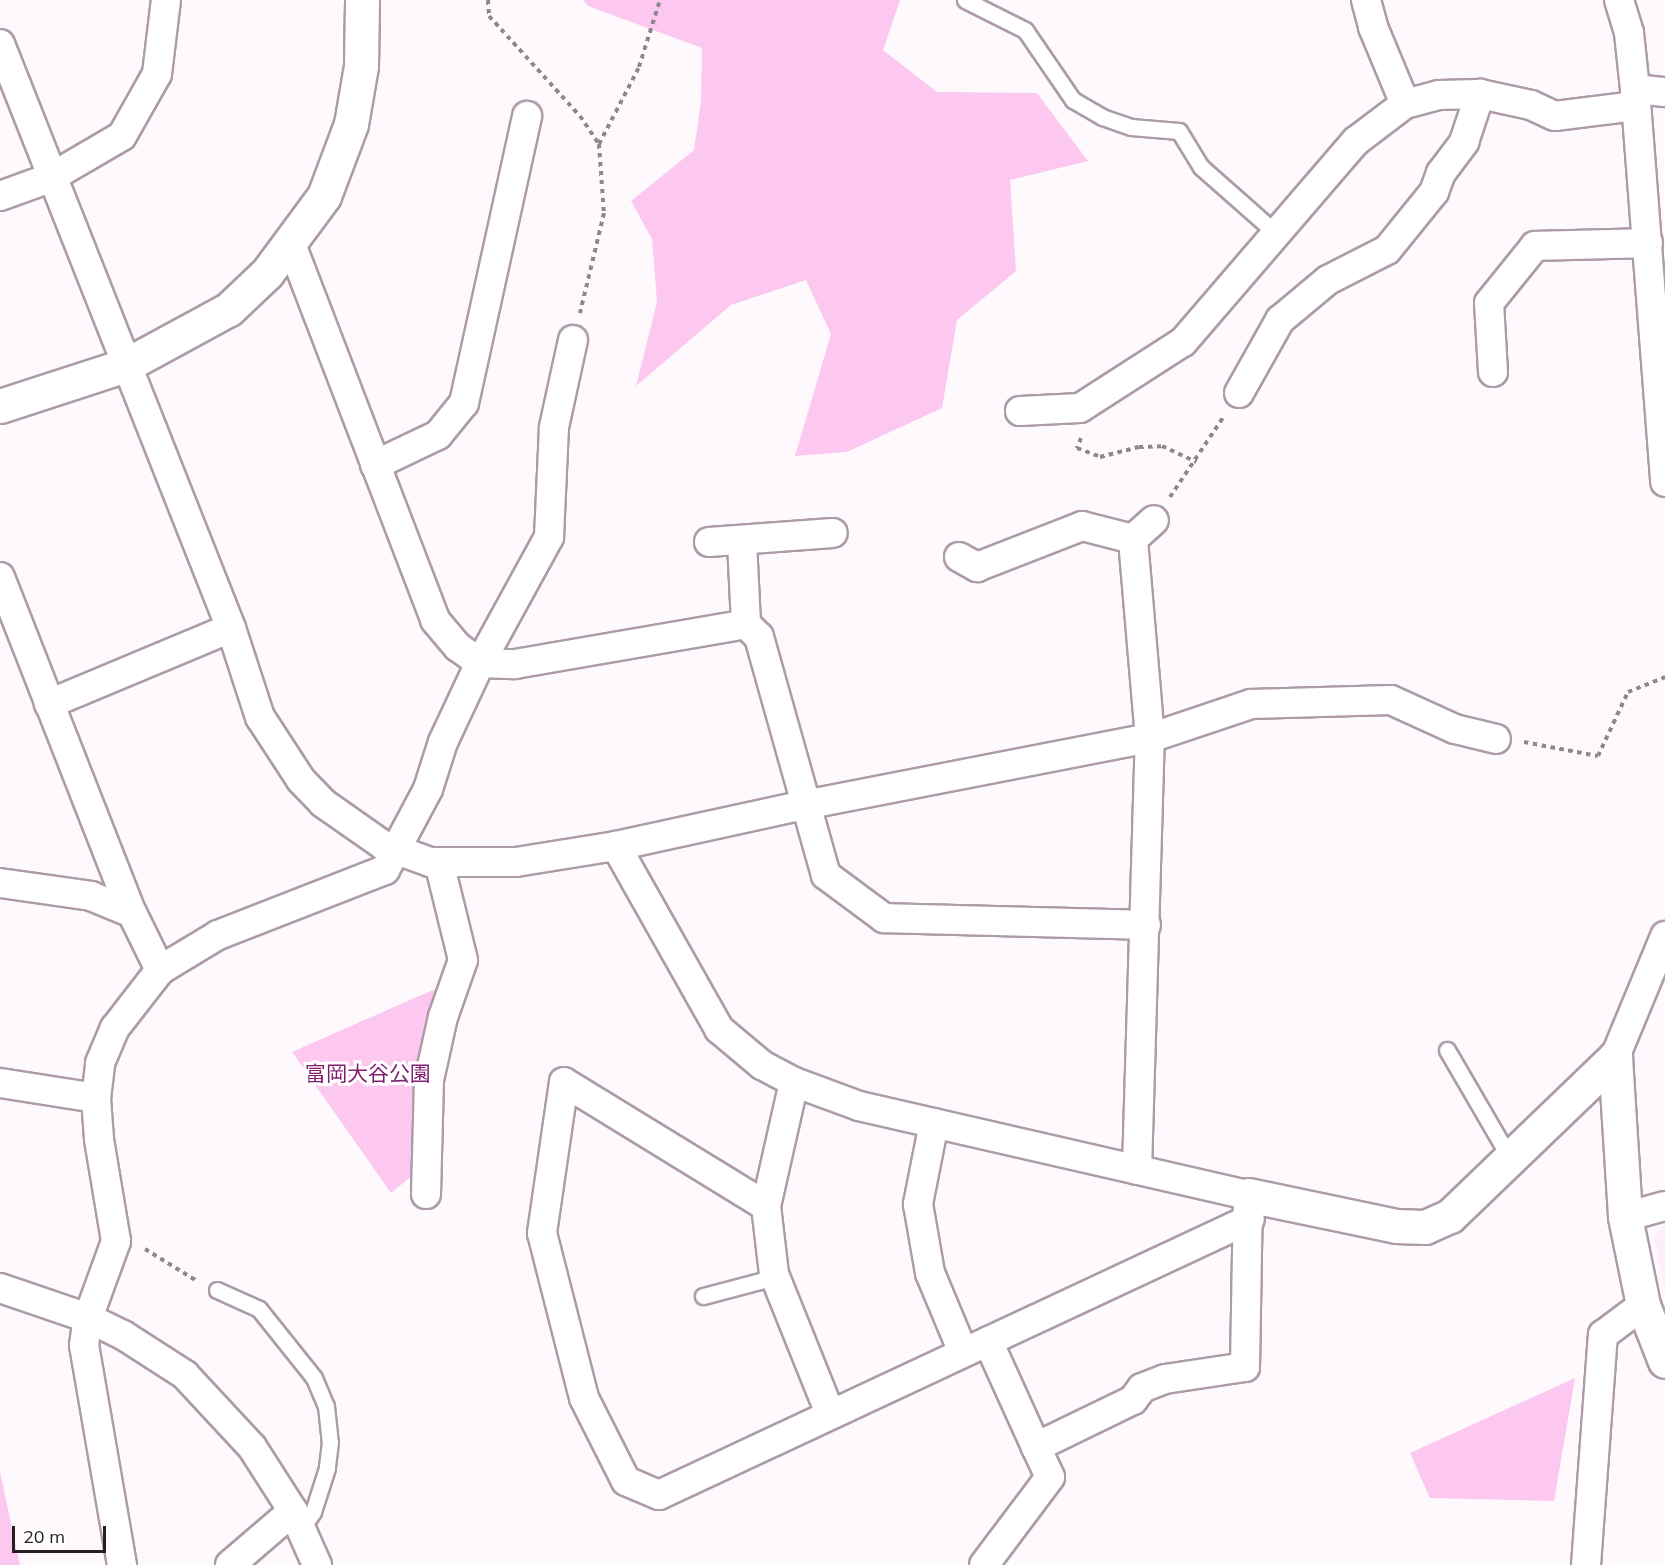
<!DOCTYPE html>
<html>
<head>
<meta charset="utf-8">
<style>
	body { margin:0 }
	#map { position:relative; width:1665px; height:1565px; overflow:hidden; background:#fdf9fc; font-family:Mulish,"Noto Sans JP",sans-serif }
	div>[style] { position:absolute }
	.built>* { inset:0; background:#feeefa }
	.green>* { inset:0; background:#fcc8ef }
	.path>* { height:4px; margin-top:-2px; transform-origin:0; background:repeating-linear-gradient(90deg,#8e888d 0 4.5px,transparent 0 9px) }
	.roads { filter:drop-shadow(2px 0 #ad9ba8) drop-shadow(-2px 0 #ad9ba8) drop-shadow(0 2px #ad9ba8) drop-shadow(0 -2px #ad9ba8) }
	.service>* { height:15px; margin:-7.5px; padding:0 7.5px; transform-origin:7.5px; border-radius:7.5px; background:#fff }
	.minor>* { height:28px; margin:-14px; padding:0 14px; transform-origin:14px; border-radius:14px; background:#fff }
	.tertiary>* { height:33px; margin:-16.5px; padding:0 16.5px; transform-origin:16.5px; border-radius:16.5px; background:#fff }
	span { translate:-50% -50%; white-space:nowrap; text-align:center; line-height:1.15; -webkit-text-stroke:6px #fff; paint-order:stroke }
	.park-label { font-size:21px; color:#7e1e6e }
	.scale { position:absolute; left:12px; top:1526px; width:94px; height:27px; box-sizing:border-box; border:3px solid #251e23; border-top:0; padding-left:8px; font-size:18px; line-height:21px; white-space:nowrap; color:#251e23; -webkit-text-stroke:4px #fff; paint-order:stroke }
</style>
</head>
<body>
<div id="map">
	<div class="built">
		<div style="clip-path:polygon(1665px 1224px,1665px 1293px,1654px 1238px)"></div>
	</div>
	<div class="green">
		<div style="clip-path:polygon(583px 0,900px 0,883px 50px,937px 92px,1037px 93px,1088px 161px,1010px 180px,1016px 271px,957px 320px,942px 408px,847px 452px,795px 456px,831px 334px,806px 280px,731px 305px,636px 386px,657px 302px,652px 239px,631px 201px,694px 150px,701px 101px,702px 48px,588px 6px)"></div>
		<div style="clip-path:polygon(435px 989px,418px 1067px,414px 1174px,391px 1193px,292px 1052px)"></div>
		<div style="clip-path:polygon(1575px 1378px,1554px 1501px,1430px 1498px,1410px 1453px)"></div>
		<div style="clip-path:polygon(0 1472px,20px 1565px,0 1565px)"></div>
	</div>
	<div class="path">
		<div style="left:488px;top:0;width:16px;rotate:86deg"></div>
		<div style="left:489px;top:16px;width:135px;rotate:47.7deg"></div>
		<div style="left:580px;top:116px;width:34px;rotate:56deg"></div>
		<div style="left:599px;top:144px;width:69px;rotate:85.9deg"></div>
		<div style="left:604px;top:213px;width:103px;rotate:103.5deg"></div>
		<div style="left:599px;top:144px;width:87px;rotate:-62.5deg"></div>
		<div style="left:639px;top:67px;width:70px;rotate:-72.6deg"></div>
		<div style="left:1081px;top:438px;width:11px;rotate:112deg"></div>
		<div style="left:1077px;top:448px;width:25px;rotate:21deg"></div>
		<div style="left:1100px;top:457px;width:40px;rotate:-14.4deg"></div>
		<div style="left:1139px;top:447px;width:23px;rotate:-2deg"></div>
		<div style="left:1162px;top:446px;width:38px;rotate:25deg"></div>
		<div style="left:1170px;top:497px;width:97px;rotate:-56.3deg"></div>
		<div style="left:1524px;top:742px;width:75px;rotate:10.7deg"></div>
		<div style="left:1598px;top:756px;width:71px;rotate:-64.9deg"></div>
		<div style="left:1628px;top:692px;width:40px;rotate:-22deg"></div>
		<div style="left:145px;top:1249px;width:61px;rotate:31.6deg"></div>
	</div>
	<div class="roads">
		<div class="service">
			<div style="left:965px;top:0;width:67px;rotate:26.6deg"></div>
			<div style="left:1025px;top:30px;width:85px;rotate:55.6deg"></div>
			<div style="left:1073px;top:100px;width:34px;rotate:30deg"></div>
			<div style="left:1102px;top:117px;width:31px;rotate:19deg"></div>
			<div style="left:1131px;top:127px;width:48px;rotate:4.8deg"></div>
			<div style="left:1179px;top:131px;width:42px;rotate:58.6deg"></div>
			<div style="left:1201px;top:167px;width:103px;rotate:41.4deg"></div>
			<div style="left:1447px;top:1050px;width:127px;rotate:59.8deg"></div>
			<div style="left:217px;top:1290px;width:46px;rotate:24.3deg"></div>
			<div style="left:259px;top:1309px;width:88px;rotate:51.4deg"></div>
			<div style="left:314px;top:1378px;width:30px;rotate:67deg"></div>
			<div style="left:326px;top:1406px;width:36px;rotate:84deg"></div>
			<div style="left:330px;top:1442px;width:26px;rotate:97deg"></div>
			<div style="left:327px;top:1468px;width:46px;rotate:107.7deg"></div>
			<div style="left:313px;top:1512px;width:21px;rotate:125deg"></div>
			<div style="left:703px;top:1296px;width:74px;rotate:-14.8deg"></div>
		</div>
		<div class="minor">
			<div style="left:1366px;top:0;width:28px;rotate:75deg"></div>
			<div style="left:1373px;top:27px;width:83px;rotate:67.4deg"></div>
			<div style="left:1619px;top:0;width:34px;rotate:73deg"></div>
			<div style="left:1629px;top:33px;width:56px;rotate:83.9deg"></div>
			<div style="left:1635px;top:89px;width:394px;rotate:85.6deg"></div>
			<div style="left:0;top:44px;width:628px;rotate:68.42deg"></div>
			<div style="left:231px;top:628px;width:94px;rotate:72deg"></div>
			<div style="left:260px;top:717px;width:75px;rotate:56.9deg"></div>
			<div style="left:301px;top:780px;width:32px;rotate:46deg"></div>
			<div style="left:323px;top:803px;width:73px;rotate:35deg"></div>
			<div style="left:383px;top:845px;width:50px;rotate:19.9deg"></div>
			<div style="left:430px;top:862px;width:86px"></div>
			<div style="left:516px;top:862px;width:101px;rotate:-9.1deg"></div>
			<div style="left:616px;top:846px;width:210px;rotate:60.6deg"></div>
			<div style="left:719px;top:1029px;width:56px;rotate:39.9deg"></div>
			<div style="left:762px;top:1065px;width:36px;rotate:28deg"></div>
			<div style="left:794px;top:1082px;width:69px;rotate:20.3deg"></div>
			<div style="left:859px;top:1106px;width:399px;rotate:12.9deg"></div>
			<div style="left:1248px;top:1195px;width:172px;rotate:91deg"></div>
			<div style="left:1245px;top:1367px;width:81px;rotate:171.5deg"></div>
			<div style="left:1165px;top:1379px;width:25px;rotate:159deg"></div>
			<div style="left:1142px;top:1388px;width:15px;rotate:127deg"></div>
			<div style="left:1133px;top:1400px;width:108px;rotate:154.1deg"></div>
			<div style="left:1036px;top:1447px;width:116px;rotate:-114.4deg"></div>
			<div style="left:1635px;top:89px;width:30px;rotate:6deg"></div>
			<div style="left:0;top:196px;width:53px;rotate:-19.8deg"></div>
			<div style="left:50px;top:178px;width:83px;rotate:-30.3deg"></div>
			<div style="left:122px;top:136px;width:71px;rotate:-60.6deg"></div>
			<div style="left:157px;top:74px;width:75px;rotate:-83.1deg"></div>
			<div style="left:291px;top:244px;width:403px;rotate:69deg"></div>
			<div style="left:435px;top:620px;width:35px;rotate:50deg"></div>
			<div style="left:458px;top:647px;width:27px;rotate:36deg"></div>
			<div style="left:480px;top:663px;width:35px;rotate:2deg"></div>
			<div style="left:515px;top:664px;width:234px;rotate:-9.8deg"></div>
			<div style="left:746px;top:624px;width:18px;rotate:45deg"></div>
			<div style="left:759px;top:637px;width:247px;rotate:74.3deg"></div>
			<div style="left:826px;top:875px;width:72px;rotate:36.6deg"></div>
			<div style="left:884px;top:918px;width:262px;rotate:1.5deg"></div>
			<div style="left:1493px;top:372px;width:69px;rotate:-93.3deg"></div>
			<div style="left:1489px;top:303px;width:73px;rotate:-51.1deg"></div>
			<div style="left:1535px;top:246px;width:113px;rotate:-1.5deg"></div>
			<div style="left:1239px;top:393px;width:84px;rotate:-60.7deg"></div>
			<div style="left:1280px;top:320px;width:62px;rotate:-39.8deg"></div>
			<div style="left:1328px;top:280px;width:66px;rotate:-27deg"></div>
			<div style="left:1387px;top:250px;width:75px;rotate:-51deg"></div>
			<div style="left:1434px;top:192px;width:20px;rotate:-70deg"></div>
			<div style="left:1441px;top:173px;width:39px;rotate:-53deg"></div>
			<div style="left:1464px;top:142px;width:51px;rotate:-71.6deg"></div>
			<div style="left:1020px;top:411px;width:60px;rotate:-2.9deg"></div>
			<div style="left:1080px;top:408px;width:122px;rotate:-32.7deg"></div>
			<div style="left:1183px;top:342px;width:265px;rotate:-49.3deg"></div>
			<div style="left:1356px;top:141px;width:61px;rotate:-37.1deg"></div>
			<div style="left:1405px;top:104px;width:35px;rotate:-15deg"></div>
			<div style="left:1439px;top:95px;width:41px;rotate:-1.4deg"></div>
			<div style="left:1480px;top:94px;width:52px;rotate:12.2deg"></div>
			<div style="left:1531px;top:105px;width:26px;rotate:25deg"></div>
			<div style="left:1555px;top:116px;width:81px;rotate:-7.1deg"></div>
			<div style="left:375px;top:465px;width:70px;rotate:-25.5deg"></div>
			<div style="left:438px;top:435px;width:41px;rotate:-50.9deg"></div>
			<div style="left:464px;top:403px;width:294px;rotate:-77.6deg"></div>
			<div style="left:709px;top:542px;width:124px;rotate:-4.2deg"></div>
			<div style="left:742px;top:542px;width:82px;rotate:87.2deg"></div>
			<div style="left:959px;top:557px;width:21px;rotate:29deg"></div>
			<div style="left:977px;top:567px;width:113px;rotate:-21.3deg"></div>
			<div style="left:1082px;top:526px;width:53px;rotate:14.3deg"></div>
			<div style="left:0;top:577px;width:361px;rotate:68.6deg"></div>
			<div style="left:132px;top:913px;width:64px;rotate:63.8deg"></div>
			<div style="left:49px;top:704px;width:197px;rotate:-22.7deg"></div>
			<div style="left:616px;top:846px;width:192px;rotate:-12.3deg"></div>
			<div style="left:804px;top:805px;width:352px;rotate:-11deg"></div>
			<div style="left:1150px;top:738px;width:107px;rotate:-18.6deg"></div>
			<div style="left:1251px;top:704px;width:140px;rotate:-1.6deg"></div>
			<div style="left:1391px;top:700px;width:70px;rotate:24.4deg"></div>
			<div style="left:1455px;top:729px;width:42px;rotate:13.7deg"></div>
			<div style="left:0;top:883px;width:92px;rotate:8.1deg"></div>
			<div style="left:91px;top:896px;width:44px;rotate:22.5deg"></div>
			<div style="left:1615px;top:1057px;width:131px;rotate:-67.5deg"></div>
			<div style="left:794px;top:1082px;width:127px;rotate:102.7deg"></div>
			<div style="left:766px;top:1206px;width:68px;rotate:83.3deg"></div>
			<div style="left:774px;top:1274px;width:150px;rotate:68.1deg"></div>
			<div style="left:0;top:1083px;width:97px;rotate:8.9deg"></div>
			<div style="left:934px;top:1123px;width:83px;rotate:101.2deg"></div>
			<div style="left:918px;top:1204px;width:70px;rotate:80.1deg"></div>
			<div style="left:930px;top:1273px;width:86px;rotate:67.3deg"></div>
			<div style="left:1137px;top:1170px;width:432px;rotate:-88.3deg"></div>
			<div style="left:1150px;top:738px;width:200px;rotate:-94.9deg"></div>
			<div style="left:1133px;top:539px;width:28px;rotate:-42deg"></div>
			<div style="left:426px;top:1194px;width:114px;rotate:-88.5deg"></div>
			<div style="left:429px;top:1080px;width:65px;rotate:-77.5deg"></div>
			<div style="left:443px;top:1017px;width:60px;rotate:-70.7deg"></div>
			<div style="left:463px;top:960px;width:101px;rotate:-103.8deg"></div>
			<div style="left:766px;top:1206px;width:237px;rotate:-148.5deg"></div>
			<div style="left:564px;top:1082px;width:153px;rotate:98.3deg"></div>
			<div style="left:542px;top:1233px;width:170px;rotate:75.7deg"></div>
			<div style="left:584px;top:1398px;width:93px;rotate:63.2deg"></div>
			<div style="left:626px;top:1481px;width:36px;rotate:23deg"></div>
			<div style="left:659px;top:1495px;width:652px;rotate:-25.03deg"></div>
			<div style="left:1625px;top:1217px;width:41px;rotate:-15.4deg"></div>
			<div style="left:0;top:1288px;width:93px;rotate:18.8deg"></div>
			<div style="left:88px;top:1318px;width:39px;rotate:26deg"></div>
			<div style="left:123px;top:1335px;width:74px;rotate:32.8deg"></div>
			<div style="left:185px;top:1375px;width:98px;rotate:47.1deg"></div>
			<div style="left:252px;top:1447px;width:76px;rotate:57.4deg"></div>
			<div style="left:293px;top:1511px;width:59px;rotate:66deg"></div>
			<div style="left:122px;top:1565px;width:223px;rotate:-99.8deg"></div>
			<div style="left:84px;top:1345px;width:27px;rotate:-82deg"></div>
			<div style="left:88px;top:1318px;width:82px;rotate:-70deg"></div>
			<div style="left:116px;top:1241px;width:103px;rotate:-99.5deg"></div>
			<div style="left:99px;top:1139px;width:41px;rotate:-94.2deg"></div>
			<div style="left:96px;top:1098px;width:35px;rotate:-83deg"></div>
			<div style="left:100px;top:1063px;width:38px;rotate:-67deg"></div>
			<div style="left:115px;top:1028px;width:73px;rotate:-52.2deg"></div>
			<div style="left:160px;top:970px;width:68px;rotate:-31.1deg"></div>
			<div style="left:218px;top:935px;width:179px;rotate:-21.3deg"></div>
			<div style="left:385px;top:870px;width:92px;rotate:-62deg"></div>
			<div style="left:428px;top:789px;width:49px;rotate:-72.3deg"></div>
			<div style="left:443px;top:742px;width:87px;rotate:-64.9deg"></div>
			<div style="left:480px;top:663px;width:144px;rotate:-61.3deg"></div>
			<div style="left:549px;top:537px;width:110px;rotate:-87.4deg"></div>
			<div style="left:554px;top:427px;width:89px;rotate:-77.7deg"></div>
			<div style="left:230px;top:1565px;width:83px;rotate:-40.6deg"></div>
			<div style="left:984px;top:1565px;width:110px;rotate:-53.1deg"></div>
			<div style="left:1050px;top:1477px;width:33px;rotate:-115deg"></div>
			<div style="left:1586px;top:1565px;width:231px;rotate:-85.8deg"></div>
			<div style="left:1603px;top:1335px;width:50px;rotate:-36.9deg"></div>
		</div>
		<div class="tertiary">
			<div style="left:0;top:406px;width:133px;rotate:-18deg"></div>
			<div style="left:126px;top:365px;width:117px;rotate:-28.5deg"></div>
			<div style="left:229px;top:309px;width:52px;rotate:-43.5deg"></div>
			<div style="left:267px;top:273px;width:96px;rotate:-53.5deg"></div>
			<div style="left:324px;top:196px;width:77px;rotate:-69.4deg"></div>
			<div style="left:351px;top:124px;width:59px;rotate:-80.2deg"></div>
			<div style="left:361px;top:66px;width:66px;rotate:-89.1deg"></div>
			<div style="left:1615px;top:1057px;width:160px;rotate:86.4deg"></div>
			<div style="left:1625px;top:1217px;width:90px;rotate:78.4deg"></div>
			<div style="left:1643px;top:1305px;width:60px;rotate:68.6deg"></div>
			<div style="left:1248px;top:1195px;width:151px;rotate:11.8deg"></div>
			<div style="left:1396px;top:1226px;width:29px;rotate:2deg"></div>
			<div style="left:1425px;top:1227px;width:27px;rotate:-24deg"></div>
			<div style="left:1450px;top:1216px;width:229px;rotate:-43.9deg"></div>
		</div>
	</div>
	<div class="park-label">
		<span style="left:368px;top:1073px">富岡大谷公園</span>
	</div>
	<div class="scale">20 m</div>
</div>
</body>
</html>
